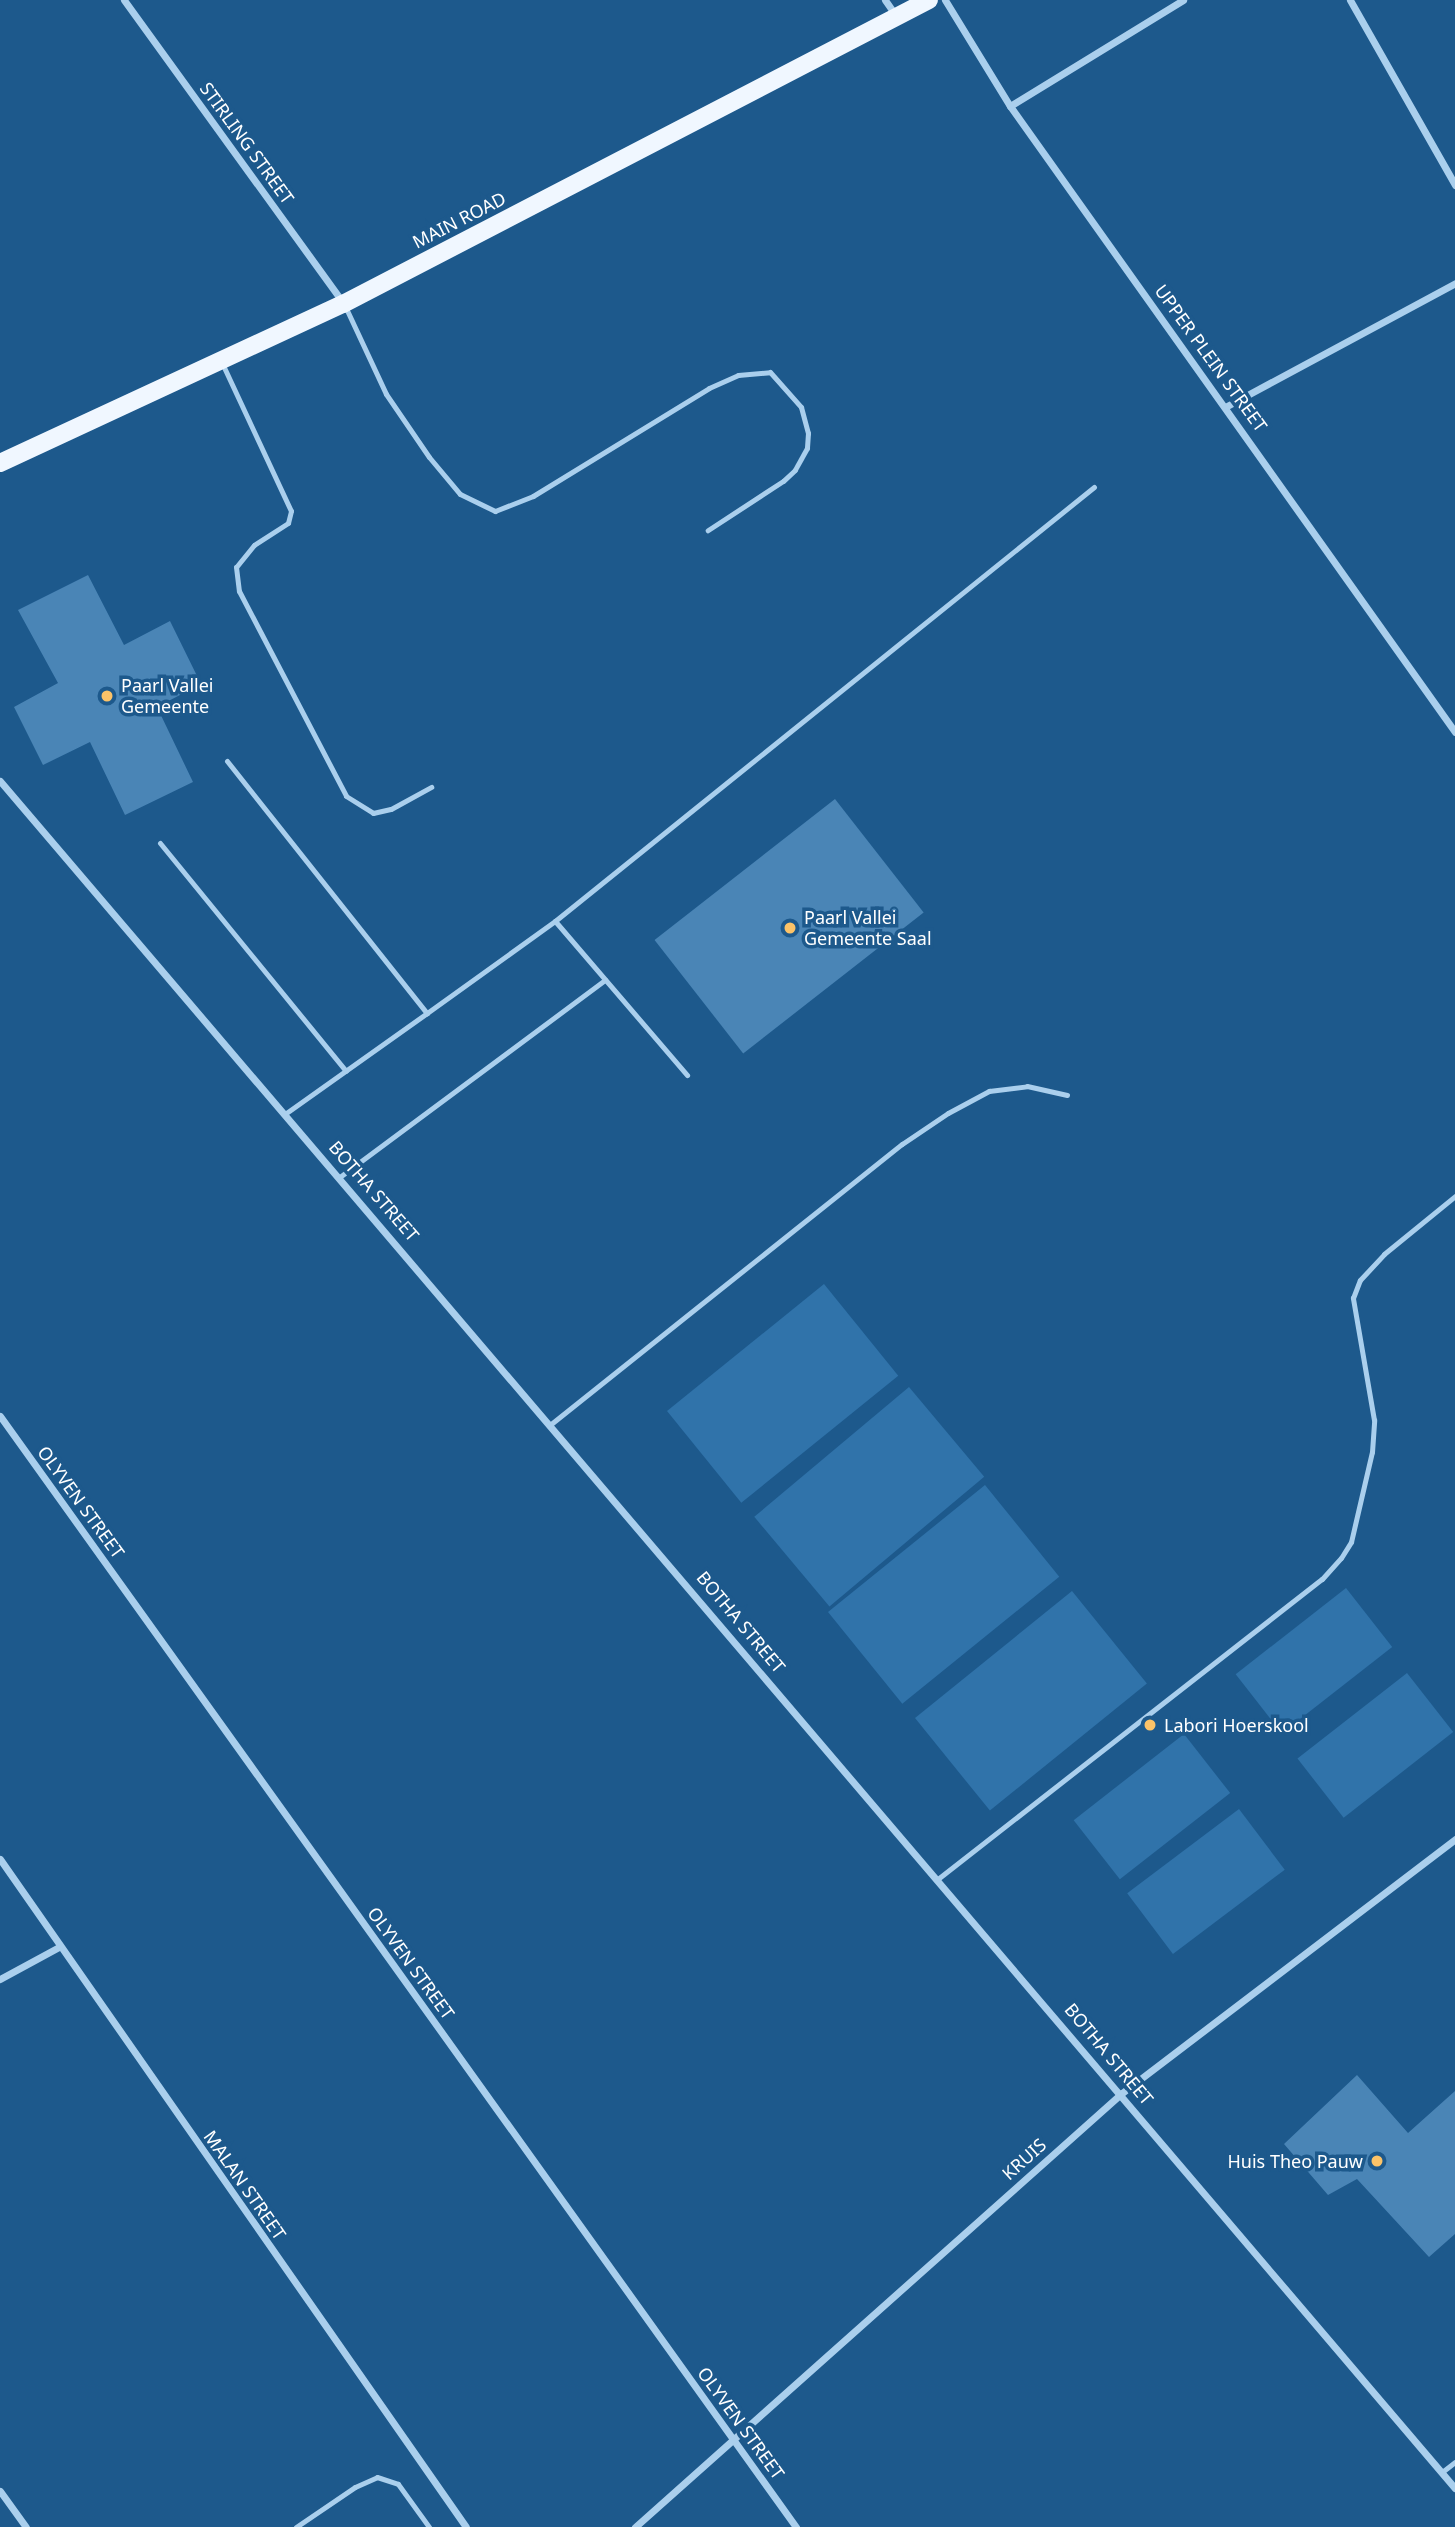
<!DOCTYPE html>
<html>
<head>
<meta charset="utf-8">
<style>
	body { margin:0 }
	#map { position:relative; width:1455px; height:2527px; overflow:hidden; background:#1d598c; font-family:"Noto Sans",sans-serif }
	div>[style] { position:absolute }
	.green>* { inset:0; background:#3073aa; transform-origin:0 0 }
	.building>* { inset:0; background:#4a85b6; transform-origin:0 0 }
	.lane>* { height:5px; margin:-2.5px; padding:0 2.5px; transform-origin:2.5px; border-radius:2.5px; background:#aacfed }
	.street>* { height:7px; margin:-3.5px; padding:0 3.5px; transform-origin:3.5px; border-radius:3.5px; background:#aacfed }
	.primary>* { height:18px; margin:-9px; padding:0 9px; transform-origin:9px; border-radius:9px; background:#f0f7ff }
	.dots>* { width:19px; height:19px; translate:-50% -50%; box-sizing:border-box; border:4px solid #1d598c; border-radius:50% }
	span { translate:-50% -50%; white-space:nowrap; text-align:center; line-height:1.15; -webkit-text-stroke:7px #1d598c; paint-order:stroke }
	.street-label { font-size:18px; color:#fff }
	.poi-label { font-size:18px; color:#fff }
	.left { translate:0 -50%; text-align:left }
	.right { translate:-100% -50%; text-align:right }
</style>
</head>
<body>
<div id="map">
	<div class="green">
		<div style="left:824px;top:1284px;width:118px;height:202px;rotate:51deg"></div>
		<div style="left:909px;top:1387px;width:117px;height:202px;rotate:50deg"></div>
		<div style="left:985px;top:1485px;width:118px;height:202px;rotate:51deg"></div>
		<div style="left:1346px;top:1588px;width:75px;height:140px;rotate:52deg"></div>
		<div style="left:1072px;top:1591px;width:119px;height:202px;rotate:51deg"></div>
		<div style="left:1407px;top:1673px;width:75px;height:139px;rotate:52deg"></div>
		<div style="left:1184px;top:1734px;width:75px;height:140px;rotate:52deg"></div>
		<div style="left:1239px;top:1809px;width:76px;height:140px;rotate:53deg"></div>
	</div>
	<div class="building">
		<div style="clip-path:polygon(88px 575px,124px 645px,170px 621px,201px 684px,157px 707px,193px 782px,125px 815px,90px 742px,43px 765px,14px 707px,58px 683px,18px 610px)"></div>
		<div style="left:835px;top:799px;width:144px;height:229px;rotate:52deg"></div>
		<div style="clip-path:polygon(1357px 2075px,1408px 2133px,1455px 2091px,1455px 2234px,1429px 2257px,1357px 2179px,1328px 2195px,1284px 2144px)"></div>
	</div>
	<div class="lane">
		<div style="left:345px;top:306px;width:97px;rotate:65deg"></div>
		<div style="left:386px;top:394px;width:76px;rotate:55.7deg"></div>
		<div style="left:429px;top:457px;width:48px;rotate:50deg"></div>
		<div style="left:460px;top:494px;width:39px;rotate:26deg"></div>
		<div style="left:495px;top:511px;width:41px;rotate:-21.5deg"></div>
		<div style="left:533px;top:496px;width:206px;rotate:-31.5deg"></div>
		<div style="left:709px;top:388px;width:32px;rotate:-24deg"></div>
		<div style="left:738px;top:375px;width:32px;rotate:-5deg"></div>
		<div style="left:770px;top:372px;width:47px;rotate:48.5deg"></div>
		<div style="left:801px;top:407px;width:27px;rotate:75deg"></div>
		<div style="left:808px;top:433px;width:15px;rotate:94deg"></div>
		<div style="left:807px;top:448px;width:25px;rotate:119deg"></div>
		<div style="left:795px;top:470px;width:16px;rotate:137deg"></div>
		<div style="left:783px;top:481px;width:90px;rotate:146.8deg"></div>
		<div style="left:222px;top:363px;width:163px;rotate:65deg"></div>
		<div style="left:291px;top:511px;width:12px;rotate:104deg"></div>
		<div style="left:288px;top:523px;width:40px;rotate:147.1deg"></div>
		<div style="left:254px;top:545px;width:28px;rotate:129deg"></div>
		<div style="left:236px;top:567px;width:24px;rotate:83deg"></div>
		<div style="left:239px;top:591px;width:231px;rotate:62.4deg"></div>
		<div style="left:346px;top:796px;width:32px;rotate:32deg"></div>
		<div style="left:373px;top:813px;width:18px;rotate:-13deg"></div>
		<div style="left:391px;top:809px;width:46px;rotate:-28.8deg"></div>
		<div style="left:227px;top:761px;width:322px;rotate:51.6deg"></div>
		<div style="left:427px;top:1013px;width:174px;rotate:144.6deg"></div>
		<div style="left:160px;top:843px;width:294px;rotate:50.8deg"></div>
		<div style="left:555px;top:921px;width:203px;rotate:49.4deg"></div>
		<div style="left:427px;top:1013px;width:158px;rotate:-35.7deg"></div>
		<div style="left:555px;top:921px;width:692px;rotate:-38.84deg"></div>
		<div style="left:341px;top:1176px;width:329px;rotate:-36.6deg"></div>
		<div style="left:551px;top:1424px;width:449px;rotate:-38.6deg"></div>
		<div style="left:902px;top:1144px;width:55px;rotate:-34deg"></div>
		<div style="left:948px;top:1113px;width:47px;rotate:-28.2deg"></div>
		<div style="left:989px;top:1091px;width:38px;rotate:-7deg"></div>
		<div style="left:1027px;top:1086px;width:41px;rotate:12.7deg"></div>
		<div style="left:939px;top:1878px;width:486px;rotate:-38deg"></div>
		<div style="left:1322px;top:1579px;width:28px;rotate:-48deg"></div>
		<div style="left:1341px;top:1558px;width:19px;rotate:-58deg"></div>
		<div style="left:1351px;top:1542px;width:92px;rotate:-76.9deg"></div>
		<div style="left:1372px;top:1452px;width:32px;rotate:-86deg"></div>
		<div style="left:1374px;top:1420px;width:124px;rotate:-99.8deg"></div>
		<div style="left:1353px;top:1298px;width:19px;rotate:-69deg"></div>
		<div style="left:1360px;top:1280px;width:35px;rotate:-47deg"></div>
		<div style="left:1384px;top:1254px;width:92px;rotate:-39.2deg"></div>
		<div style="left:1442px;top:2472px;width:16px;rotate:-38deg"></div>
		<div style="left:296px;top:2527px;width:71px;rotate:-34.1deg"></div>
		<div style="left:355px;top:2487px;width:24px;rotate:-24deg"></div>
		<div style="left:377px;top:2477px;width:22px;rotate:18deg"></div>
		<div style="left:398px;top:2484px;width:53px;rotate:54.2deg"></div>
	</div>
	<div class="street">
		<div style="left:124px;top:0;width:374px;rotate:54.1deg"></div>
		<div style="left:885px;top:0;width:21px;rotate:55deg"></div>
		<div style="left:945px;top:0;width:124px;rotate:58.5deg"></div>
		<div style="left:1010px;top:106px;width:768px;rotate:54.59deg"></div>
		<div style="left:1350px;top:0;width:213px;rotate:60.4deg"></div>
		<div style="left:1010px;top:106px;width:203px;rotate:-31.5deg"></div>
		<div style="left:1227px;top:406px;width:259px;rotate:-28.3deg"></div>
		<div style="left:0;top:781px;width:2243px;rotate:49.56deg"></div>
		<div style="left:0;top:1416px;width:1367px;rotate:54.38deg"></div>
		<div style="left:0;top:1859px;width:814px;rotate:55.1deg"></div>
		<div style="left:0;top:1979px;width:67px;rotate:-28.5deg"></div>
		<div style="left:0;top:2491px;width:44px;rotate:54.2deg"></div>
		<div style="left:635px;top:2527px;width:652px;rotate:-41.71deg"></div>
		<div style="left:1122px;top:2093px;width:419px;rotate:-37.3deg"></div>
	</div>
	<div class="primary">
		<div style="left:0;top:463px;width:378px;rotate:-24.9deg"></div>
		<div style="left:343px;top:304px;width:660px;rotate:-27.42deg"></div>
	</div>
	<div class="dots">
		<div style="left:107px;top:696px;background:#fcc368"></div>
		<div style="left:790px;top:928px;background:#fcc368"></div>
		<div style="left:1150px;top:1725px;background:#fcc368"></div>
		<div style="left:1377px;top:2161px;background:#fcc368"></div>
	</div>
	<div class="street-label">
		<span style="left:247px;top:143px;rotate:54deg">STIRLING STREET</span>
		<span style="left:459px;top:220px;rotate:-27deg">MAIN ROAD</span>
		<span style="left:1211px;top:358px;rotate:54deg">UPPER PLEIN STREET</span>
		<span style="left:374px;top:1191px;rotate:49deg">BOTHA STREET</span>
		<span style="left:81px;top:1502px;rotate:54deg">OLYVEN STREET</span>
		<span style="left:741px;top:1622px;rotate:50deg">BOTHA STREET</span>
		<span style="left:411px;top:1963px;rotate:54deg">OLYVEN STREET</span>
		<span style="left:1109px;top:2054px;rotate:50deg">BOTHA STREET</span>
		<span style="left:1024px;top:2159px;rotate:-42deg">KRUIS</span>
		<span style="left:245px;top:2185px;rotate:55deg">MALAN STREET</span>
		<span style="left:741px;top:2423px;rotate:54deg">OLYVEN STREET</span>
	</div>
	<div class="poi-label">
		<span class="left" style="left:121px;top:696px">Paarl Vallei<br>Gemeente</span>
		<span class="left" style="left:804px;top:928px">Paarl Vallei<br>Gemeente Saal</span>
		<span class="left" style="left:1164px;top:1725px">Labori Hoerskool</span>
		<span class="right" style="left:1363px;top:2161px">Huis Theo Pauw</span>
	</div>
</div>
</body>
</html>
